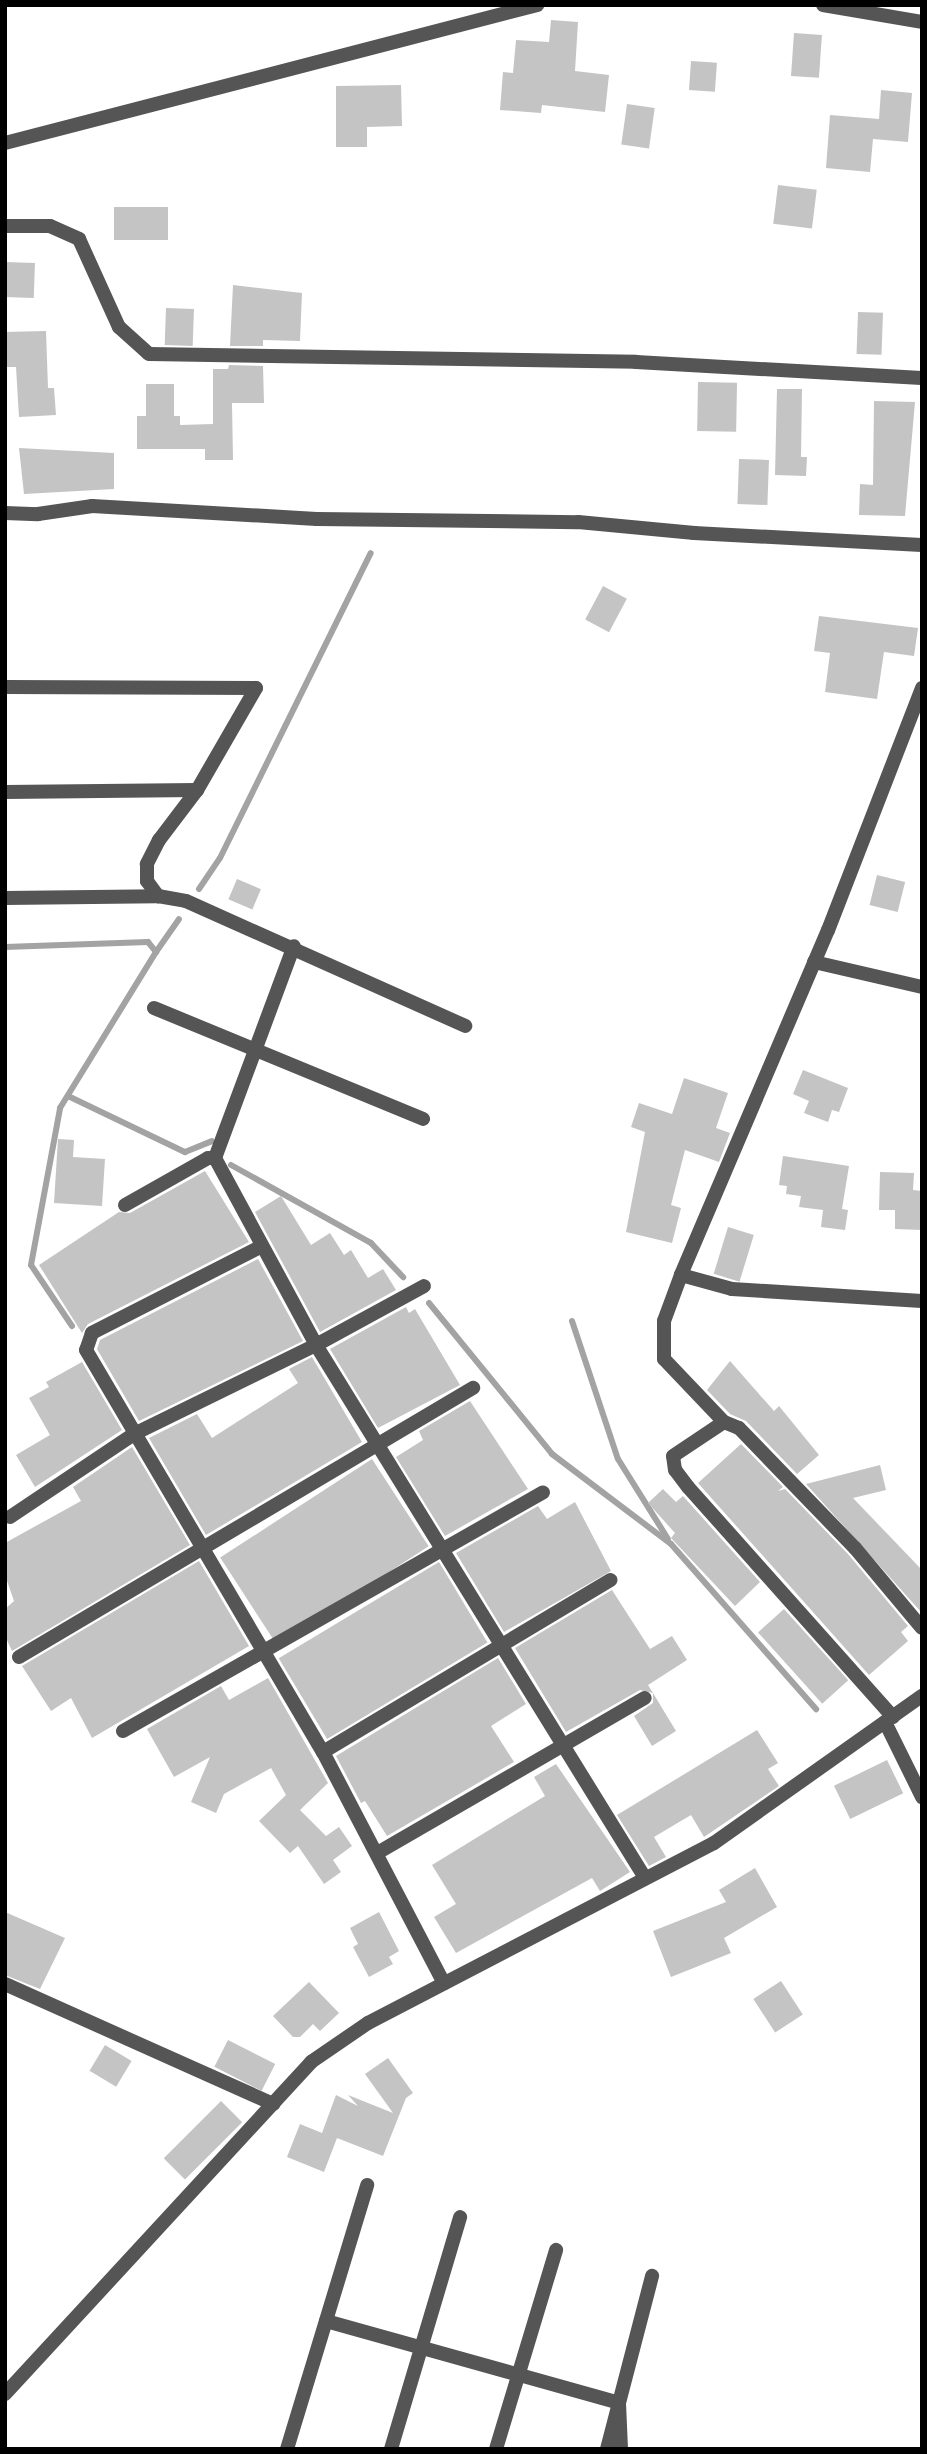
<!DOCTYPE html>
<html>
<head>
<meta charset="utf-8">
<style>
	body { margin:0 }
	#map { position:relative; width:927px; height:2454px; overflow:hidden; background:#fff; font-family:Poppins,sans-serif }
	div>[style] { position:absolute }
	.stream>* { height:6px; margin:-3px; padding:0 3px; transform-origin:3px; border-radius:3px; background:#a3a3a3 }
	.building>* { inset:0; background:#c4c4c4; transform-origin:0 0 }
	.minor>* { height:14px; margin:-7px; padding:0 7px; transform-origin:7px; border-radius:7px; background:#555 }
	span { translate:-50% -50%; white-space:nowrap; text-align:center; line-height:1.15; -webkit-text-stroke:6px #fff; paint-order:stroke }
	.frame { position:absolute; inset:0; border:7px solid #000; pointer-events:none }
</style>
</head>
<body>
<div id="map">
	<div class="stream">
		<div style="left:199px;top:889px;width:37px;rotate:-56deg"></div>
		<div style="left:220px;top:858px;width:340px;rotate:-63.7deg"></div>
		<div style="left:5px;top:947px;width:143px;rotate:-2deg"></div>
		<div style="left:148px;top:942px;width:13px;rotate:51deg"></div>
		<div style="left:156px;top:952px;width:40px;rotate:-55.1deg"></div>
		<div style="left:68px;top:1096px;width:130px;rotate:25.6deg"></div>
		<div style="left:185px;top:1152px;width:29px;rotate:-22deg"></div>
		<div style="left:231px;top:1165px;width:160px;rotate:29.1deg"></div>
		<div style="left:371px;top:1243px;width:47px;rotate:46.7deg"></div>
		<div style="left:429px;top:1303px;width:195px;rotate:50.8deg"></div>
		<div style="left:552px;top:1454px;width:149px;rotate:37.1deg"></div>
		<div style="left:671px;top:1544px;width:220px;rotate:48.7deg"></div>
		<div style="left:572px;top:1321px;width:145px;rotate:71.6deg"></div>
		<div style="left:618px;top:1459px;width:94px;rotate:58deg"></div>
		<div style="left:72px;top:1326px;width:73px;rotate:-123.9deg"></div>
		<div style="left:31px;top:1265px;width:160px;rotate:-79.5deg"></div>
		<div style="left:60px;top:1108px;width:183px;rotate:-58.4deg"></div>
	</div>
	<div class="building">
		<div style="clip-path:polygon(551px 20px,578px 22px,575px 71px,609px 75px,605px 112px,542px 105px,541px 113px,500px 110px,503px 72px,513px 73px,516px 40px,549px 42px)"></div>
		<div style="left:794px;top:33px;width:28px;height:43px;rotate:4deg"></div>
		<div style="left:691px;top:61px;width:26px;height:29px;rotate:4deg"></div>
		<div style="clip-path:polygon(401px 85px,402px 126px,367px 127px,367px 147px,336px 147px,336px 86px)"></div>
		<div style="clip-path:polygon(881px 90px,912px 93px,908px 142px,873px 139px,870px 172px,826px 168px,830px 115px,879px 119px)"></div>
		<div style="left:627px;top:104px;width:28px;height:41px;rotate:8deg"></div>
		<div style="left:778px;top:185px;width:39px;height:39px;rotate:7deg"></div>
		<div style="left:114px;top:207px;width:54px;height:33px"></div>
		<div style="left:5px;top:262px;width:30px;height:35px;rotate:2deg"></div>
		<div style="clip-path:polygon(233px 285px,302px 293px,300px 341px,263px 340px,263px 346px,230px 346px)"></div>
		<div style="left:166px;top:308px;width:28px;height:37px;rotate:2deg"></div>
		<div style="left:858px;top:312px;width:25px;height:42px;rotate:2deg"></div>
		<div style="clip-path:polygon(46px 331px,48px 388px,54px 388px,56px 415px,19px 417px,16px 367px,5px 367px,5px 332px)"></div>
		<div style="clip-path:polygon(229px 365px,263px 366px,264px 403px,232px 403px,233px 460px,205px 460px,205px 449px,137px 449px,137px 416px,146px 416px,146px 384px,174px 384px,174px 416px,180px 416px,180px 425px,213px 424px,213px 369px,228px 369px)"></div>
		<div style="left:698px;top:382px;width:39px;height:49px;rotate:1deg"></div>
		<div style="clip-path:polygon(777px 389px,802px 389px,801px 457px,807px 457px,806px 476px,775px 475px)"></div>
		<div style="clip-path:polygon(874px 401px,915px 402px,905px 516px,859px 515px,860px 484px,873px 485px)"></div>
		<div style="clip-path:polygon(19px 448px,114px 453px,114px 489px,24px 494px)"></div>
		<div style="left:739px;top:459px;width:30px;height:45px;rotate:2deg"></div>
		<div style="left:603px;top:586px;width:27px;height:38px;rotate:28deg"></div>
		<div style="clip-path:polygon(819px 616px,918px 628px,914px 656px,884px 652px,877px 699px,825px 692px,830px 653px,814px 651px)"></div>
		<div style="left:877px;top:875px;width:29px;height:31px;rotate:14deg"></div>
		<div style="left:237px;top:879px;width:26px;height:22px;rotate:23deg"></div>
		<div style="clip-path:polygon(803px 1070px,848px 1088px,839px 1112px,832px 1110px,828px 1122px,804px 1113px,809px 1101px,793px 1094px)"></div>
		<div style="clip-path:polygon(684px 1078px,728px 1093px,716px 1128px,730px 1133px,719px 1162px,685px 1150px,671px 1205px,681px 1208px,672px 1243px,626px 1232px,645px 1132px,631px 1127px,639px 1103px,672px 1114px)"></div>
		<div style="clip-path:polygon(58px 1139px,74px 1140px,73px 1157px,105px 1159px,102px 1206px,54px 1203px)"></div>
		<div style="clip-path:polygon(783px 1156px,849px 1166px,842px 1209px,848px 1210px,845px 1230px,821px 1227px,823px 1210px,799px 1207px,801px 1196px,786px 1194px,787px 1186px,779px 1185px)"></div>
		<div style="clip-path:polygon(205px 1171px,249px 1242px,88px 1324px,82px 1333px,39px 1265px,119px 1212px,130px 1213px)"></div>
		<div style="clip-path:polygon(880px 1172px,914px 1173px,913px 1190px,922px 1191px,922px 1230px,895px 1229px,895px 1210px,879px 1210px)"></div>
		<div style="clip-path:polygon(281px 1196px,311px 1245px,330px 1233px,344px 1255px,351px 1250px,368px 1278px,383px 1269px,396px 1290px,320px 1332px,255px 1212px)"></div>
		<div style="left:728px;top:1227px;width:27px;height:49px;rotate:17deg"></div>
		<div style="clip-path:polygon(258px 1259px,303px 1341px,139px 1421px,97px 1349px,100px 1340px)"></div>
		<div style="clip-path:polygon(406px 1307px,409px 1313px,415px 1309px,460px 1385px,378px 1428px,330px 1349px)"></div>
		<div style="clip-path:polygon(312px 1357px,362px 1442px,206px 1535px,149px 1438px,197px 1414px,212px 1438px,298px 1383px,289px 1369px)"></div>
		<div style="clip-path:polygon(730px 1361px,774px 1411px,779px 1406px,819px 1455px,797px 1474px,746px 1421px,730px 1414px,707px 1390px)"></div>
		<div style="clip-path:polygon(82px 1362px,122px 1430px,35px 1487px,16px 1455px,50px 1435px,29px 1398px,49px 1387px,46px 1382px)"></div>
		<div style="clip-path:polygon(470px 1401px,528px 1489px,445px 1536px,396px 1457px,423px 1440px,419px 1431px)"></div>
		<div style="clip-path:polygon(741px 1444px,783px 1487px,778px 1491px,785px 1489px,848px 1554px,908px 1626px,901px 1632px,908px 1641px,869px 1675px,698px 1483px)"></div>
		<div style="clip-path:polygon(132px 1447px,190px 1545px,12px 1651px,5px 1636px,5px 1609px,14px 1601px,5px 1575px,5px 1543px,81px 1501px,73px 1487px)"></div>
		<div style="left:372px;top:1459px;width:104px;height:181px;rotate:57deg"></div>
		<div style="clip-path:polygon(880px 1465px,886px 1490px,853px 1498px,922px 1570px,922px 1613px,806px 1484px)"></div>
		<div style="clip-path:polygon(663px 1489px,676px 1502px,683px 1496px,760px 1582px,735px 1606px,671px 1538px,675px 1533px,648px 1503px)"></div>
		<div style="clip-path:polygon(575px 1502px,611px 1571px,504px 1632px,456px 1553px,538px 1506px,547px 1519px)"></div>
		<div style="clip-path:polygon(199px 1561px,249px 1646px,92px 1738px,71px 1698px,51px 1711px,22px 1666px)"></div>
		<div style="left:439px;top:1562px;width:94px;height:187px;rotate:59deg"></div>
		<div style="clip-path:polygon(612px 1590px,650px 1649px,672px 1636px,687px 1660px,648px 1685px,653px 1693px,640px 1690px,566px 1732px,515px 1648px)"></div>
		<div style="left:784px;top:1609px;width:96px;height:35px;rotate:48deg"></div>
		<div style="clip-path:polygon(498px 1658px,526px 1704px,491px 1726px,514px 1762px,387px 1836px,365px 1801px,361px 1803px,336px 1756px)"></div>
		<div style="clip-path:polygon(268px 1678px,328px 1783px,300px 1810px,326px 1836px,339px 1827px,352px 1846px,333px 1860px,341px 1872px,324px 1884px,298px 1846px,290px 1853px,259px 1821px,286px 1795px,271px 1768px,224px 1794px,216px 1813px,191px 1802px,210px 1757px,174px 1777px,147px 1729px,221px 1686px,229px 1700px)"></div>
		<div style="clip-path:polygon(653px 1693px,676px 1731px,652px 1746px,634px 1716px,653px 1703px)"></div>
		<div style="clip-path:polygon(757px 1730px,778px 1763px,768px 1769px,779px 1786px,704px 1837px,691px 1815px,654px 1837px,666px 1857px,649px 1866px,617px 1815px)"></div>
		<div style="left:887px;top:1760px;width:37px;height:59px;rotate:64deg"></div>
		<div style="clip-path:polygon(556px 1764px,630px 1872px,600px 1891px,592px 1878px,456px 1953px,434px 1917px,456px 1904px,432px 1865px,545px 1796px,534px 1777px)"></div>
		<div style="clip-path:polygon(755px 1868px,777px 1907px,724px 1938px,731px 1953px,671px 1977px,653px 1931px,726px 1902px,719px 1890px)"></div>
		<div style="clip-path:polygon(5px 1912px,65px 1938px,40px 1989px,5px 1975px)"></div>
		<div style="clip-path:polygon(379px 1912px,399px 1951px,389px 1957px,393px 1964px,369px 1977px,353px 1947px,358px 1944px,350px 1928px)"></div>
		<div style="left:781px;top:1981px;width:40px;height:33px;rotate:57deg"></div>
		<div style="clip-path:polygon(309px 1982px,339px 2013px,320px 2031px,313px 2024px,300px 2037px,293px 2037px,273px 2016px)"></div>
		<div style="left:228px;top:2040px;width:53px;height:30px;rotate:27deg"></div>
		<div style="left:105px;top:2045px;width:31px;height:30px;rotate:31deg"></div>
		<div style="clip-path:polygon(388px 2058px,413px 2093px,406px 2098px,383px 2156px,337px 2138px,324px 2172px,287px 2157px,300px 2124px,322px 2133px,336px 2095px,358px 2106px,348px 2095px,393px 2113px,365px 2074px)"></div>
		<div style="left:221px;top:2101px;width:30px;height:81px;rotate:45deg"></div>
	</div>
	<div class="minor">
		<div style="left:823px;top:5px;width:100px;rotate:9.7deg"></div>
		<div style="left:5px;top:143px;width:550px;rotate:-14.54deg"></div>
		<div style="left:5px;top:226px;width:45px"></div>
		<div style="left:50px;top:226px;width:32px;rotate:24deg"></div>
		<div style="left:79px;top:239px;width:97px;rotate:65.6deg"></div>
		<div style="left:119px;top:327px;width:40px;rotate:42deg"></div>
		<div style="left:149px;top:354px;width:487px;rotate:0.9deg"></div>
		<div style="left:636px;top:362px;width:286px;rotate:3.2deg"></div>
		<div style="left:5px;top:513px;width:33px;rotate:2deg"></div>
		<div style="left:38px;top:514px;width:55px;rotate:-8.4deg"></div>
		<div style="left:92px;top:506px;width:225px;rotate:3.3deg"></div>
		<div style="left:317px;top:519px;width:261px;rotate:0.7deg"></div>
		<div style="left:578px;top:522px;width:117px;rotate:5.4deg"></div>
		<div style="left:694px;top:533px;width:228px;rotate:3deg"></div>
		<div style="left:5px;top:687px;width:251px;rotate:0.2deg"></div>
		<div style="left:256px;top:688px;width:118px;rotate:120deg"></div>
		<div style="left:197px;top:790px;width:63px;rotate:127.2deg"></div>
		<div style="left:159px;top:840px;width:27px;rotate:117deg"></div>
		<div style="left:147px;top:864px;width:17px;rotate:90deg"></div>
		<div style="left:147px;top:881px;width:19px;rotate:54deg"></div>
		<div style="left:922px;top:688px;width:260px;rotate:111.2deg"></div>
		<div style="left:828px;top:930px;width:375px;rotate:113.1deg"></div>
		<div style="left:681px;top:1275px;width:53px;rotate:15.4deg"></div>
		<div style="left:732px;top:1289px;width:190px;rotate:3.6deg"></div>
		<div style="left:5px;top:792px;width:192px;rotate:-0.6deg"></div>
		<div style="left:5px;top:898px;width:153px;rotate:-0.7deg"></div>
		<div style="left:158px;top:896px;width:28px;rotate:10deg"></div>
		<div style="left:186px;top:901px;width:306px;rotate:24.1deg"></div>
		<div style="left:814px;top:962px;width:111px;rotate:13deg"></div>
		<div style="left:154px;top:1008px;width:291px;rotate:22.4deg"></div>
		<div style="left:215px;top:1158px;width:226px;rotate:-69.6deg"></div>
		<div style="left:125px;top:1205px;width:95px;rotate:-29.5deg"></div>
		<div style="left:208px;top:1158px;width:7px"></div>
		<div style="left:215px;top:1158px;width:213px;rotate:61.6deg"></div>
		<div style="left:316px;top:1345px;width:626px;rotate:58.31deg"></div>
		<div style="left:260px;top:1247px;width:189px;rotate:152.9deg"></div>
		<div style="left:92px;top:1333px;width:18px;rotate:109deg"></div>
		<div style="left:86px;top:1350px;width:467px;rotate:59.5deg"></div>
		<div style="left:323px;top:1752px;width:261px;rotate:62.4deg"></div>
		<div style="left:681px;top:1275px;width:49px;rotate:110.3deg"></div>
		<div style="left:664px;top:1321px;width:38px;rotate:90deg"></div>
		<div style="left:664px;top:1359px;width:87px;rotate:46.4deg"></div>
		<div style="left:10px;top:1517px;width:149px;rotate:-33.8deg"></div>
		<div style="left:134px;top:1434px;width:203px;rotate:-26.1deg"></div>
		<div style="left:316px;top:1345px;width:123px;rotate:-28.6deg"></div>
		<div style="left:19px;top:1657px;width:528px;rotate:-30.65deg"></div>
		<div style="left:893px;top:1717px;width:308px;rotate:-131.7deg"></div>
		<div style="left:688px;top:1487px;width:21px;rotate:-127deg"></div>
		<div style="left:675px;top:1470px;width:14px;rotate:-98deg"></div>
		<div style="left:673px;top:1456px;width:61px;rotate:-33.7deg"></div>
		<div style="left:724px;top:1422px;width:16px;rotate:22deg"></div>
		<div style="left:739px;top:1428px;width:167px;rotate:46deg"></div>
		<div style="left:855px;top:1548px;width:104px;rotate:50.1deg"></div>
		<div style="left:885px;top:1722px;width:84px;rotate:63.7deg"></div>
		<div style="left:123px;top:1731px;width:483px;rotate:-29.6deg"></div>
		<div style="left:323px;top:1752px;width:335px;rotate:-30.9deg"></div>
		<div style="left:379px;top:1852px;width:307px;rotate:-30.1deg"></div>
		<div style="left:5px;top:1984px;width:294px;rotate:24.1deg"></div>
		<div style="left:326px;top:2321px;width:304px;rotate:15.6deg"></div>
		<div style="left:619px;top:2403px;width:46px;rotate:87.5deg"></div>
		<div style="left:5px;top:2394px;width:452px;rotate:-47.3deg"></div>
		<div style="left:311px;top:2062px;width:69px;rotate:-34.4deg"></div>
		<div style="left:368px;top:2023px;width:390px;rotate:-27.5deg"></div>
		<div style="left:714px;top:1843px;width:255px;rotate:-35.3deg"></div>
		<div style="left:287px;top:2449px;width:276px;rotate:-73.1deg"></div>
		<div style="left:391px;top:2449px;width:242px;rotate:-73.4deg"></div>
		<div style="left:496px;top:2449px;width:208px;rotate:-73.2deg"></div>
		<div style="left:607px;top:2449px;width:179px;rotate:-75.4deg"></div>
	</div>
	<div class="frame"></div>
</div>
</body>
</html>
